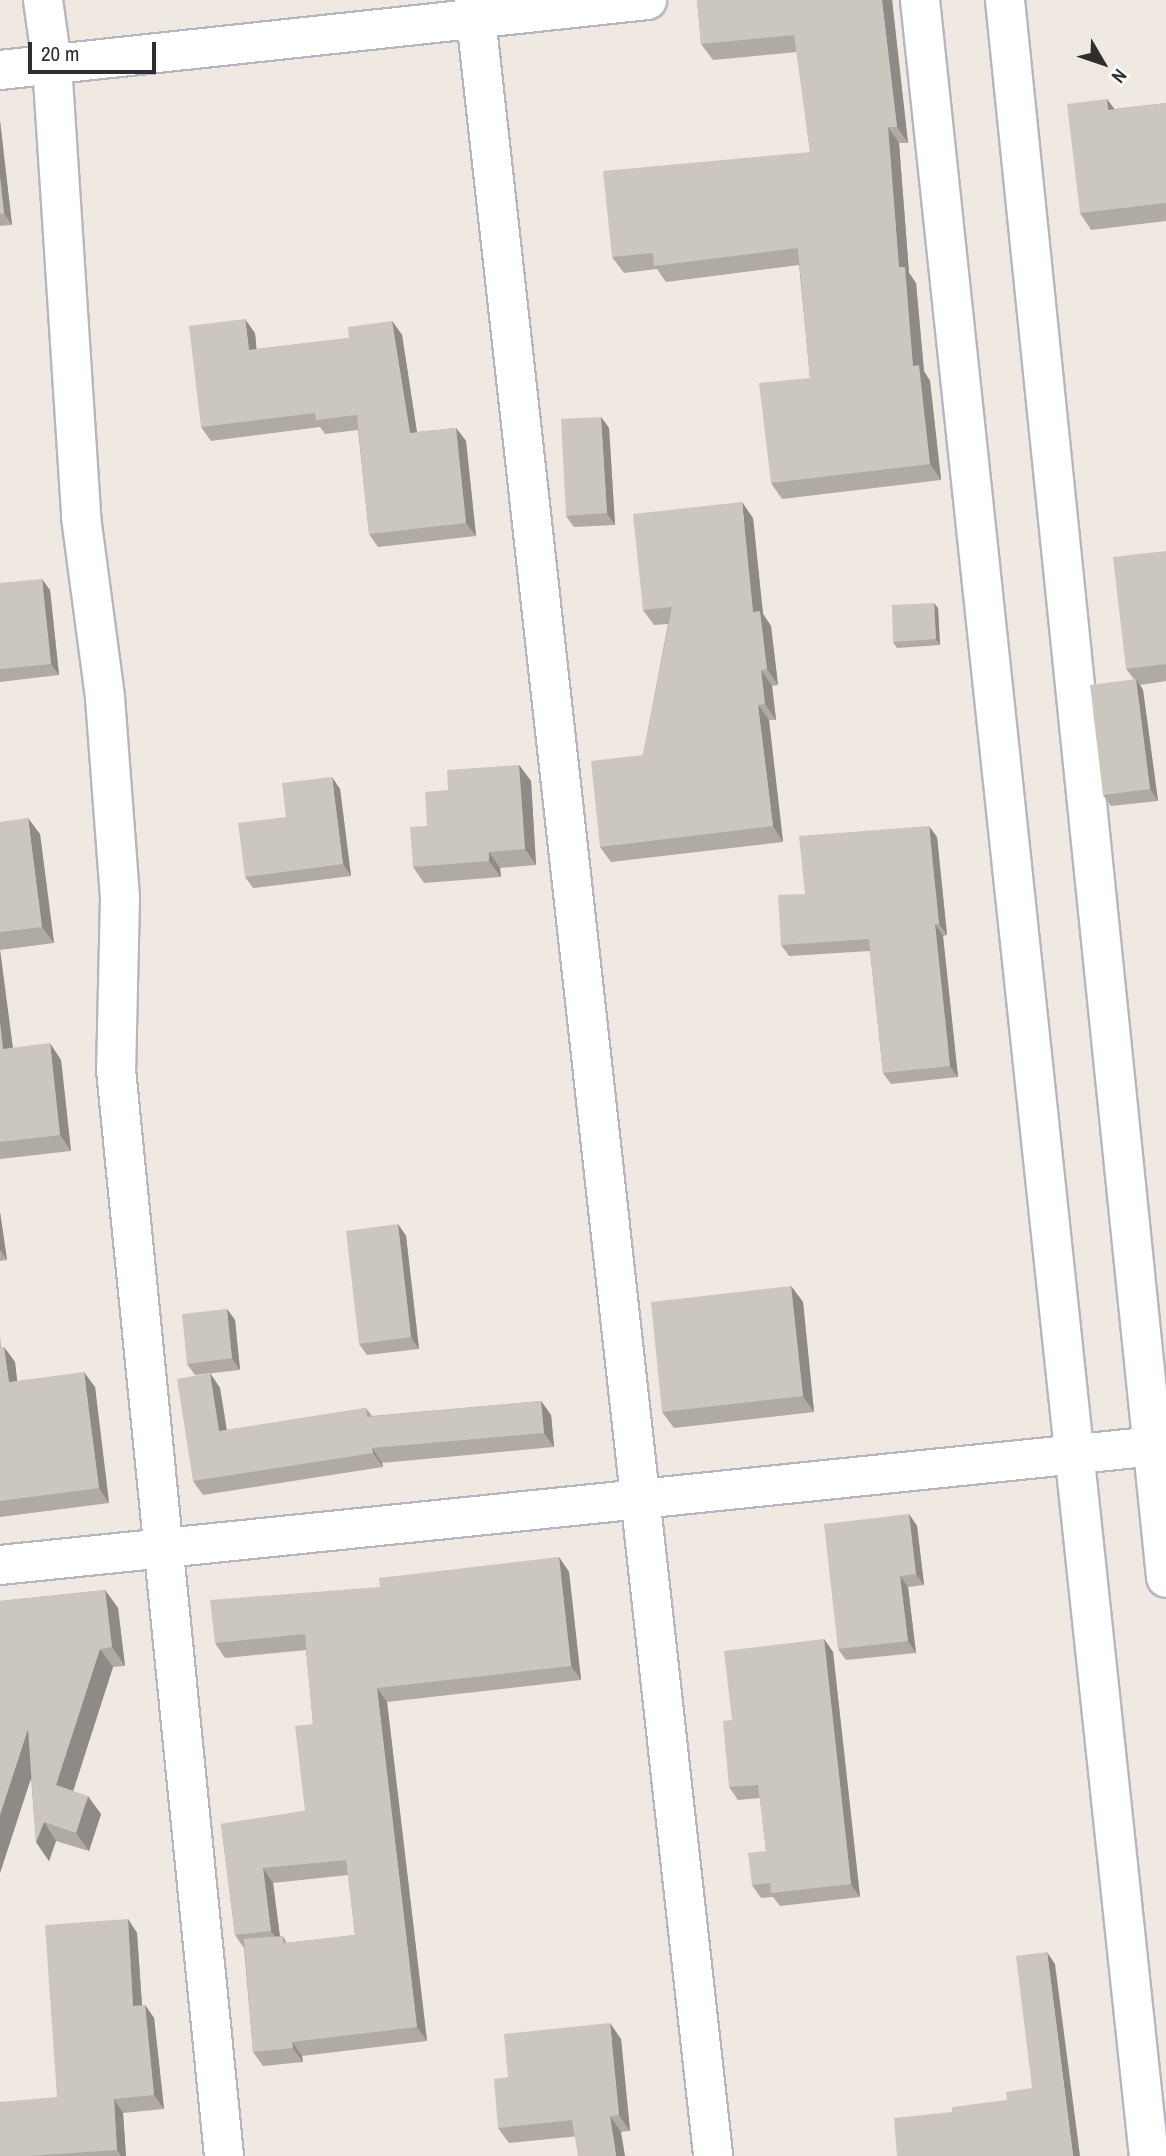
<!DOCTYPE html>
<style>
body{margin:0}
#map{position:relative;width:1166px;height:2156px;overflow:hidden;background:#efe9e1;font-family:"Archivo Narrow",sans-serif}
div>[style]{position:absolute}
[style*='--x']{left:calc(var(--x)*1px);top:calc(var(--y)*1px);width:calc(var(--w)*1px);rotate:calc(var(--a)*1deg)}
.roads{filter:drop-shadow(2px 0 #b4b7c1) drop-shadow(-2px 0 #b4b7c1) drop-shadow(0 2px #b4b7c1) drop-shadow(0 -2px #b4b7c1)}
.minor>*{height:38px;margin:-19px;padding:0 19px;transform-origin:19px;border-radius:19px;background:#fff}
.wall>*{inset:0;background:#afaba4}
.shaded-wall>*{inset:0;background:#8e8b86}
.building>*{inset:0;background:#cbc7bf}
span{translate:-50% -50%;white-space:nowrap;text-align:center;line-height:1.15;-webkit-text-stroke:6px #fff;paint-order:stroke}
.north{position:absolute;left:1068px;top:28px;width:70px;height:70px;-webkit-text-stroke:5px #fff;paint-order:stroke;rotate:129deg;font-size:19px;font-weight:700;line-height:28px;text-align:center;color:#2e2e2e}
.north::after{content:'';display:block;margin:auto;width:24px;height:32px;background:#2e2e2e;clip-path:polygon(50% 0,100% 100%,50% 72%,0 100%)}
.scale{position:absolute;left:28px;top:42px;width:128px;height:32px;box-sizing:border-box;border:4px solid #2e2e2e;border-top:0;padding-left:9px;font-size:21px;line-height:24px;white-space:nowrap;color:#2e2e2e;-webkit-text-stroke:5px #fff;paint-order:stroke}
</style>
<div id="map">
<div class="roads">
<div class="minor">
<div style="--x:43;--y:0;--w:65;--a:82"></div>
<div style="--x:52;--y:64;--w:454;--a:86.3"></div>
<div style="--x:81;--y:517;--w:183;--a:82.4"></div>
<div style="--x:105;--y:698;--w:201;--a:85.7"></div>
<div style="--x:120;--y:898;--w:172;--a:91.3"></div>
<div style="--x:116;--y:1070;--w:1091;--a:84.32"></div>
<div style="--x:474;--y:0;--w:2169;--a:83.67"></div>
<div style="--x:920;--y:0;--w:2168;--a:83.94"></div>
<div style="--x:1005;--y:0;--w:1586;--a:84.17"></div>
<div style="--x:0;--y:70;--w:651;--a:-6.17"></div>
<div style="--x:0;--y:1565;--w:1172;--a:-5.88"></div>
</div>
</div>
<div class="wall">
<div style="clip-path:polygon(697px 0,892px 0,908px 143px,899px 143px,909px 273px,916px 283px,924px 371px,930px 381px,941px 480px,782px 499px,771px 483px,810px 378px,799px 265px,666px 282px,657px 269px,624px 273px,612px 257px,810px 152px,797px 52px,713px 60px,701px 44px)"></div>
<div style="clip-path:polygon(1107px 99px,1114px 109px,1166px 103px,1166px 221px,1091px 230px,1080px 213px)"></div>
<div style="clip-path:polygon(0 121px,12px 225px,0 226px)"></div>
<div style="clip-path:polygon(392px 321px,402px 335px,417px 432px,456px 428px,466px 441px,476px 536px,378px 547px,369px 534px,358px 430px,325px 434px,320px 427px,211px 441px,201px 427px,255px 333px,256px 349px,349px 338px)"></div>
<div style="clip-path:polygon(601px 417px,609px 428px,615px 525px,574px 527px,566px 516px)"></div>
<div style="clip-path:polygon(753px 518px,763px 614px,771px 626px,778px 685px,772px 686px,776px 720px,769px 720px,783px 842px,611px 862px,600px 847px,643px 755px,668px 624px,654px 625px,643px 610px)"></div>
<div style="clip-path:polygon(1166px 551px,1166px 681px,1140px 685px,1143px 690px,1158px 801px,1111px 806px,1103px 795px,1134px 679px,1126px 669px)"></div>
<div style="clip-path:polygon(0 583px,50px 590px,59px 675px,0 682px)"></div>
<div style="clip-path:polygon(938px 608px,940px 645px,897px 648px,893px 642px)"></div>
<div style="clip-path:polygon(519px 765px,531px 781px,536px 865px,500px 868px,501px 877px,424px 883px,413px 867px,448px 790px)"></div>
<div style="clip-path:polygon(340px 789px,351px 876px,253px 888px,245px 877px)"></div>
<div style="clip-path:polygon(0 822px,40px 834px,54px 943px,0 950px,13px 1048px,61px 1060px,71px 1151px,0 1159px)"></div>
<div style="clip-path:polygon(937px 837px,947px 935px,943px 936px,958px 1077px,891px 1084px,883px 1073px,870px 951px,789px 956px,781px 945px,805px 894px)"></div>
<div style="clip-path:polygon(0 1212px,7px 1260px,0 1261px)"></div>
<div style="clip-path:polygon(398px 1224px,406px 1236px,419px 1349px,367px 1355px,359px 1344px)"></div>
<div style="clip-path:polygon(791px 1286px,803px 1302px,814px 1412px,674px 1428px,662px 1412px)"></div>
<div style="clip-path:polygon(227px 1309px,235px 1320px,240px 1370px,195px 1375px,187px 1364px)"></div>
<div style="clip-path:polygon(0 1336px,1px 1348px,4px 1347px,15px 1362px,17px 1381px,95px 1387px,109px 1503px,0 1517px)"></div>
<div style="clip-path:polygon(210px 1373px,220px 1388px,227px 1430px,366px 1408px,372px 1416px,541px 1401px,551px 1415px,554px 1447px,382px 1463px,383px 1467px,203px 1495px,193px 1481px)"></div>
<div style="clip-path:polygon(909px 1514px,917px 1526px,924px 1585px,908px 1587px,916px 1653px,846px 1660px,838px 1649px)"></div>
<div style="clip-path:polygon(evenodd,559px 1557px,569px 1572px,581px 1680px,387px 1702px,427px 2041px,302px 2056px,303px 2062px,263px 2066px,253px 2052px,244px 1948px,235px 1935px,221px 1824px,305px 1811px,313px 1724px,306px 1650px,225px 1658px,215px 1643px,380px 1587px,559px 1557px,348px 1875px,355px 1935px,287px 1943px,283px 1936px,280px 1936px,273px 1883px,348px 1875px)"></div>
<div style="clip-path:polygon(105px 1590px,118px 1608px,125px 1666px,113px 1667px,73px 1791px,101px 1814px,89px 1851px,56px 1841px,49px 1861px,36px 1842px,31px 1777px,0 1873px,0 1601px)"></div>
<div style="clip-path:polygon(824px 1639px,833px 1652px,860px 1897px,780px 1906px,773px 1897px,761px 1898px,752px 1885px,766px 1851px,760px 1798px,738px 1800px,729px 1787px,732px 1720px)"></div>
<div style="clip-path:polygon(128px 1919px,137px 1933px,142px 2005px,145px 2005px,154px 2018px,164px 2109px,123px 2113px,126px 2156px,0 2156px,57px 2097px)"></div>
<div style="clip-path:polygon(621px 2039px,630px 2131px,509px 2143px,498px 2128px,508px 2077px)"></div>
</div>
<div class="shaded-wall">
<div style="clip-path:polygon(882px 0,892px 0,908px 143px,897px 127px)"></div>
<div style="clip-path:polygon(1107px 99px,1119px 115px,1108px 110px)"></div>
<div style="clip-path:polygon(0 121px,12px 225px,4px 213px,0 177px)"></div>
<div style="clip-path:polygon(888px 127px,899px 143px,909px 273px,916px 283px,924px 371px,930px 381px,941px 480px,930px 464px,913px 366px,899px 267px)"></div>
<div style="clip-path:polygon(245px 319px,255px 333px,258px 363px,249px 350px)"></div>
<div style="clip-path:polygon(392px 321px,402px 335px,419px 446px,410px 433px)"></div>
<div style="clip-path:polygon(601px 417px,609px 428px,615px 525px,607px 513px)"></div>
<div style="clip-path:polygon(456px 428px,466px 441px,476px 536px,466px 523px)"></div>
<div style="clip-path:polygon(742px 502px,753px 518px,763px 614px,771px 626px,778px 685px,767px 669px,753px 612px)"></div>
<div style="clip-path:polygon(42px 579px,50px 590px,59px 675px,51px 664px)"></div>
<div style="clip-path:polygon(934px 603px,938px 608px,940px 645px,936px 639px)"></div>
<div style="clip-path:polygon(761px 670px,772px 686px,776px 720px,765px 704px)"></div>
<div style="clip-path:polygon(1136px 679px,1143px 690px,1158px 801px,1150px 789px)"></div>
<div style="clip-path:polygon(758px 705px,769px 720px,783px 842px,773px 826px)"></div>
<div style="clip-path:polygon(519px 765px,531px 781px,536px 865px,525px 849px)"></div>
<div style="clip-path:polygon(332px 777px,340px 789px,351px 876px,343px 864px)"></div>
<div style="clip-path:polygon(28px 818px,40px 834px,54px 943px,42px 927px)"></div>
<div style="clip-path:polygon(929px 826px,937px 837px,947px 935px,939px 924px)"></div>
<div style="clip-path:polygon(489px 852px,500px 868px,501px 877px,489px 861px)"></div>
<div style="clip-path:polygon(935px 924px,943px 936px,958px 1077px,950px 1066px)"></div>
<div style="clip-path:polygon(0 950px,15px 1065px,3px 1049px,0 1022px)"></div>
<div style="clip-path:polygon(50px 1043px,61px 1060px,71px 1151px,60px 1135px)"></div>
<div style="clip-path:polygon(0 1212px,7px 1260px,0 1250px)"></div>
<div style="clip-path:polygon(398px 1224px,406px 1236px,419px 1349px,411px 1337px)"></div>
<div style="clip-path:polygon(791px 1286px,803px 1302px,814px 1412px,803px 1396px)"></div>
<div style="clip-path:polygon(227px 1309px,235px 1320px,240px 1370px,232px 1358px)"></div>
<div style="clip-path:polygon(4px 1347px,15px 1362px,19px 1397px,9px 1382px)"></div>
<div style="clip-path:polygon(84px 1372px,95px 1387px,109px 1503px,99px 1488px)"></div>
<div style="clip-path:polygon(210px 1373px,220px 1388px,229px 1445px,219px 1431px)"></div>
<div style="clip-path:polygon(541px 1401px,551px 1415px,554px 1447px,544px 1433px)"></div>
<div style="clip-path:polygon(372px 1448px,382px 1463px,383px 1467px,373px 1453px)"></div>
<div style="clip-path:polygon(909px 1514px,917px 1526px,924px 1585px,916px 1574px)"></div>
<div style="clip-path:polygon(559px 1557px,569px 1572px,581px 1680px,571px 1666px)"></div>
<div style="clip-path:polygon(900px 1576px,908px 1587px,916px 1653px,908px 1641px)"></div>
<div style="clip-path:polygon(105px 1590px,118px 1608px,125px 1666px,112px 1647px)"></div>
<div style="clip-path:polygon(824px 1639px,833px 1652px,860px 1897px,851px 1884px)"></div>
<div style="clip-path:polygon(100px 1649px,113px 1667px,69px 1804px,56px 1785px)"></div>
<div style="clip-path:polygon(377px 1688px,387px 1702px,427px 2041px,417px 2027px)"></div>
<div style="clip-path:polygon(28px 1729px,41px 1748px,0 1873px,0 1815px)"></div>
<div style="clip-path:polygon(88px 1796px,101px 1814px,89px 1851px,76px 1833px)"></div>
<div style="clip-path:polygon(44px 1822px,56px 1841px,49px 1861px,36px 1842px)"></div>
<div style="clip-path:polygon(263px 1868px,273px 1883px,281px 1945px,271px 1931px)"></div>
<div style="clip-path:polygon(128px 1919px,137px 1933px,143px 2020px,133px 2006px)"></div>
<div style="clip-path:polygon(1047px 1952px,1055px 1964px,1080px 2156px,1073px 2156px)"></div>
<div style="clip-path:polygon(145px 2005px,154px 2018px,164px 2109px,154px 2095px)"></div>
<div style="clip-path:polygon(610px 2023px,621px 2039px,630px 2131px,619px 2115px)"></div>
<div style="clip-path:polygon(292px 2042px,302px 2056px,303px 2062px,293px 2048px)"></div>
<div style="clip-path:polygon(114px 2099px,123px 2113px,126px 2156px,121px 2156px,117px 2150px)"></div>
<div style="clip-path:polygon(610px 2116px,621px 2132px,625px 2156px,616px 2156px)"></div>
</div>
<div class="building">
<div style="clip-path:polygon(697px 0,882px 0,897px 127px,888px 127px,899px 267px,905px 267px,913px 366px,919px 365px,930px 464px,771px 483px,759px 383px,810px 378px,798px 248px,654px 266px,653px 253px,612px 257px,603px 171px,810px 152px,794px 35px,701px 44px)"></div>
<div style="clip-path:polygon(1107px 99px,1108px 110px,1166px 103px,1166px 203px,1080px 213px,1067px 104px)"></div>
<div style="clip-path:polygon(0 177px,4px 213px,0 214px)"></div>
<div style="clip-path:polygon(245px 319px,249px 350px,349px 338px,348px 327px,392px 321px,410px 433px,456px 428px,466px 523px,369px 534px,357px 415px,316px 420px,315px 413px,201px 427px,189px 326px)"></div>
<div style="clip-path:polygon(601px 417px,607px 513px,566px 516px,561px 419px)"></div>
<div style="clip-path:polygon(742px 502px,753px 612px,760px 611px,767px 669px,761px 670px,765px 704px,758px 705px,773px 826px,600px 847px,591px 761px,643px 755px,672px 607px,643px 610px,633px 514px)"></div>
<div style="clip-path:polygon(1166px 551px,1166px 664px,1126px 669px,1113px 557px)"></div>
<div style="clip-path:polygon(42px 579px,51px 664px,0 669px,0 583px)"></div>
<div style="clip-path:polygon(934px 603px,936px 639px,893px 642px,892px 605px)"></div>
<div style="clip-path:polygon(1136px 679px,1150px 789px,1103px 795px,1090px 685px)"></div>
<div style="clip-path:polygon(519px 765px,525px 849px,489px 852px,489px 861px,413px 867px,410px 827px,427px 826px,425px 792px,448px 790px,447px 770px)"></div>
<div style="clip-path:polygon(332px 777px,343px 864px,245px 877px,238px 823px,286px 817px,282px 783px)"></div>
<div style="clip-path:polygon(28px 818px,42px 927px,0 932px,0 822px)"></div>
<div style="clip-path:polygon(929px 826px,939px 924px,935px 924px,950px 1066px,883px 1073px,869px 939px,781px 945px,778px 895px,805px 894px,799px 836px)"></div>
<div style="clip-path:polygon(0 1022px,3px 1049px,50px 1043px,60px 1135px,0 1142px)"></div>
<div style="clip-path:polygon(398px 1224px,411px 1337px,359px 1344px,346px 1231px)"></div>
<div style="clip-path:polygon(791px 1286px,803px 1396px,662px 1412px,651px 1302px)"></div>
<div style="clip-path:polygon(227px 1309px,232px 1358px,187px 1364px,182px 1314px)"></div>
<div style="clip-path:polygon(4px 1347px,9px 1382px,84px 1372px,99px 1488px,0 1501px,0 1348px)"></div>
<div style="clip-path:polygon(210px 1373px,219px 1431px,366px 1408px,367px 1417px,541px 1401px,544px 1433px,372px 1448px,373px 1453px,193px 1481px,177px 1379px)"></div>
<div style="clip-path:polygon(909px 1514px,916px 1574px,900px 1576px,908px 1641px,838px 1649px,824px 1524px)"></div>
<div style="clip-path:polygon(559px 1557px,571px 1666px,377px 1688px,417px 2027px,292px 2042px,293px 2048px,253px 2052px,244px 1939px,283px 1936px,283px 1943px,355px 1935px,346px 1860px,263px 1868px,271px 1931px,235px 1935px,221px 1824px,305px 1811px,295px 1726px,313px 1724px,305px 1634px,215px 1643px,210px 1600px,380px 1587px,379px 1578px)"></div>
<div style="clip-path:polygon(105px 1590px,112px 1647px,100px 1649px,56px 1785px,88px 1796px,76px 1833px,44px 1822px,36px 1842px,28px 1729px,0 1815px,0 1601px)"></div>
<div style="clip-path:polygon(824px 1639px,851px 1884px,771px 1893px,770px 1883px,752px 1885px,748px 1853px,766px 1851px,758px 1785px,729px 1787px,723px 1721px,732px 1720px,724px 1651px)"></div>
<div style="clip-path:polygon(128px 1919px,133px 2006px,145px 2005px,154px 2095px,114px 2099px,117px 2150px,28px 2156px,0 2156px,0 2102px,57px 2097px,45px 1925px)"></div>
<div style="clip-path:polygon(1047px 1952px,1073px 2156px,897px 2156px,894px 2118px,952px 2112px,952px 2107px,1007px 2100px,1006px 2092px,1032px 2088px,1016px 1956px)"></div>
<div style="clip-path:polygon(610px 2023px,619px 2115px,610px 2116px,616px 2156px,578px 2156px,572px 2120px,498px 2128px,494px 2079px,508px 2077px,504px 2034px)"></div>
</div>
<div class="north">N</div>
<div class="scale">20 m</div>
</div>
